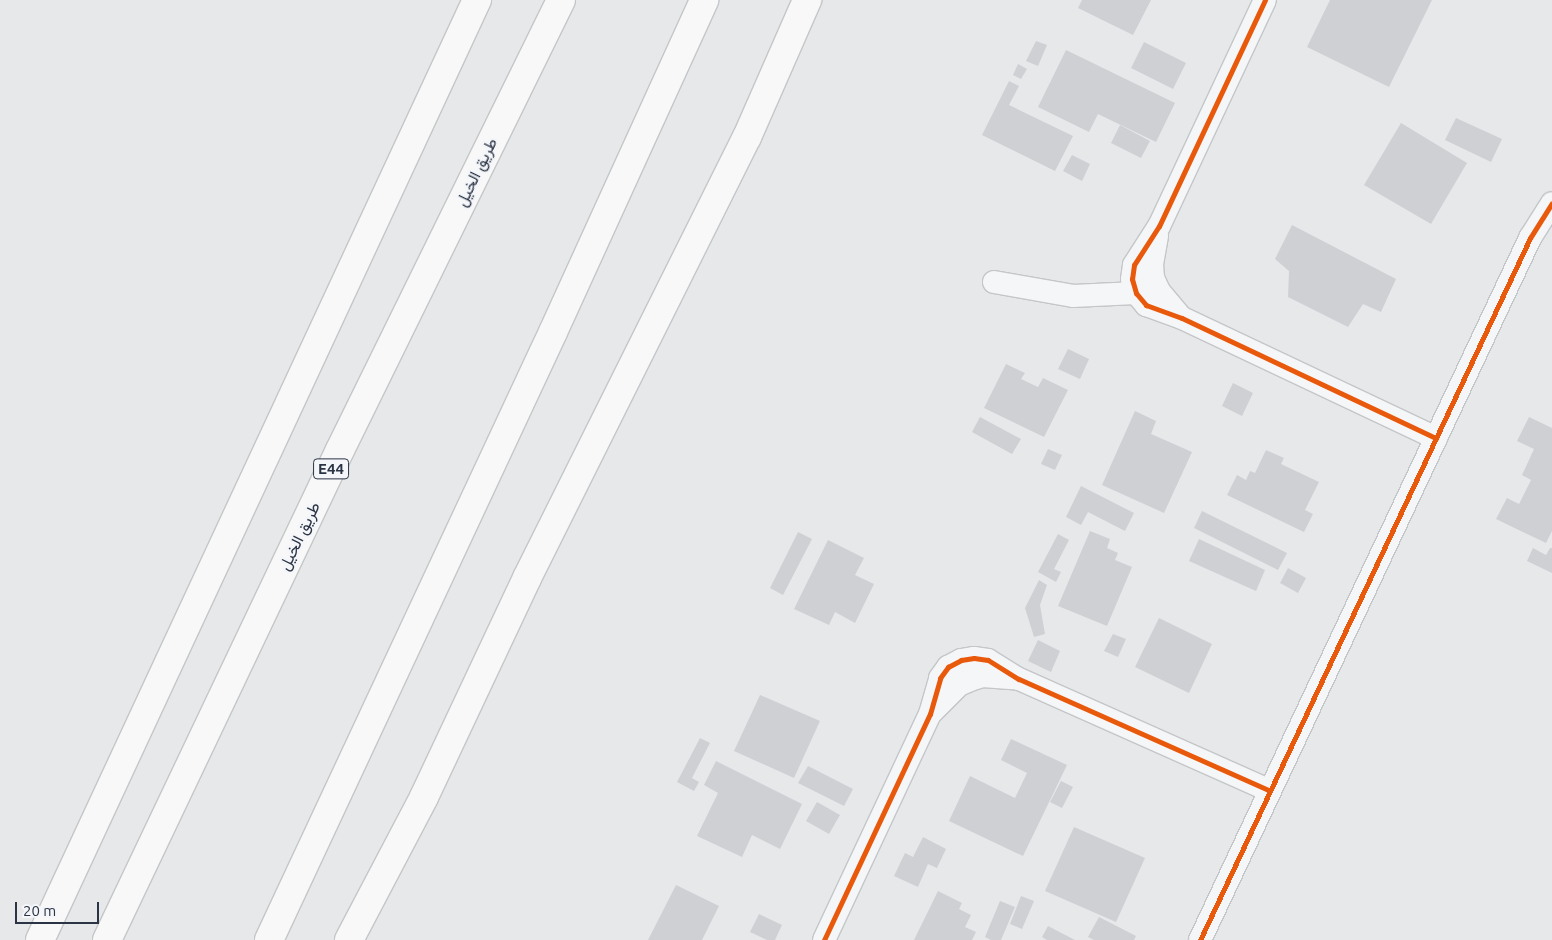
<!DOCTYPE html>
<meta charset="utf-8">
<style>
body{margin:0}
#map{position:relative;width:1552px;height:940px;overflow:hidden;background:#e6e8ea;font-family:Ubuntu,Vazirmatn,sans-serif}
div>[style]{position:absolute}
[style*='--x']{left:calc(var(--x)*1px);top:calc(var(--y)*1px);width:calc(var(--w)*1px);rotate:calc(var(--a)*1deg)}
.building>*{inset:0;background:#ced0d3}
.roads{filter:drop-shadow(1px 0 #c4c6c8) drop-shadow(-1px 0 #c4c6c8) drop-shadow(0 1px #c4c6c8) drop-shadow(0 -1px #c4c6c8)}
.street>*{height:22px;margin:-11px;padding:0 11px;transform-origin:11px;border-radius:11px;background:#f5f6f7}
.highway>*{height:28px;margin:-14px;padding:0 14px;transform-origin:14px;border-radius:14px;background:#f8f8f8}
.cycleway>*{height:5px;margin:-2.5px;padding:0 2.5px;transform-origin:2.5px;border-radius:2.5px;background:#e8590c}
span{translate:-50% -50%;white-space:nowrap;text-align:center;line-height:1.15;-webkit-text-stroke:5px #f4f6f9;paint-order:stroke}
.shield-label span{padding:1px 4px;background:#f4f6f9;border:1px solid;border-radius:4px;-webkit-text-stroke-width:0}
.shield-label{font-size:15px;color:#2b3445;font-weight:700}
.street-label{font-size:16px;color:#2b3445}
.scale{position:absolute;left:15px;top:902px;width:84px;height:22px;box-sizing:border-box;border:2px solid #2b3445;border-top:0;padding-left:6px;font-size:15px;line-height:18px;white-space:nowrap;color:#2b3445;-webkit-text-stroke:4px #f4f6f9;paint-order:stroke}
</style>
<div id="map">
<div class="building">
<div style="clip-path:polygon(1082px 0,1151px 0,1133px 35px,1078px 8px)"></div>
<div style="clip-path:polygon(1330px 0,1432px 0,1389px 87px,1307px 47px)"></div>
<div style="clip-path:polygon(1036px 41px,1047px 45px,1038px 66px,1026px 61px)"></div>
<div style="clip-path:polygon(1144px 42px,1186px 63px,1173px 89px,1131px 68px)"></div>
<div style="clip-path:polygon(1066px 50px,1175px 103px,1156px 142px,1098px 114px,1089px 132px,1038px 107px)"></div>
<div style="clip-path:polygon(1018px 64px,1027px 69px,1021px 79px,1013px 75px)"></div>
<div style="clip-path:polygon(1009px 81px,1019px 86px,1009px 105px,1073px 136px,1055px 171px,982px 135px)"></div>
<div style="clip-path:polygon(1456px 118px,1502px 139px,1491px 162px,1445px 140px)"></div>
<div style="clip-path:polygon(1401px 123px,1467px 163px,1431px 224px,1364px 185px)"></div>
<div style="clip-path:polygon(1120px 125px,1150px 141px,1141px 158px,1111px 143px)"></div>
<div style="clip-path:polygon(1072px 155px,1090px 164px,1082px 181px,1063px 171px)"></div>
<div style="clip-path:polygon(1292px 225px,1396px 279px,1381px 312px,1363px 304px,1348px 327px,1288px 297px,1289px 271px,1275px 259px)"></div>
<div style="clip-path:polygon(1068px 349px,1089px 359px,1080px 379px,1058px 369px)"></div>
<div style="clip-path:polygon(1006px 364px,1025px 373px,1021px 379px,1038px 387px,1043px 378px,1068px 390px,1044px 437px,984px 408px)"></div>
<div style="clip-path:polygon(1233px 383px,1253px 393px,1242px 416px,1222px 406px)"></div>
<div style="clip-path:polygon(1135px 411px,1156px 421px,1151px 434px,1192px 452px,1164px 513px,1102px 485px)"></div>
<div style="clip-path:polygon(980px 417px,1021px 439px,1012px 454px,972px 432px)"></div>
<div style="clip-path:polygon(1529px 417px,1552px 428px,1552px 531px,1546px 543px,1496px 519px,1507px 498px,1519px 504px,1531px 480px,1522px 475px,1534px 449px,1517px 441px)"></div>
<div style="clip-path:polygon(1048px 449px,1062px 455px,1055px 470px,1041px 464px)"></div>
<div style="clip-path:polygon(1266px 450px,1284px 458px,1281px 464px,1319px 482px,1305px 510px,1313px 514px,1304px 532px,1227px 495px,1237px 475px,1246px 480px,1250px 471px,1255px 473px)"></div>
<div style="clip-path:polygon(1081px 486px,1134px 513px,1125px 531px,1088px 512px,1081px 525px,1066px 517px)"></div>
<div style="clip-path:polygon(1202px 511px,1287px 553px,1278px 570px,1194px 528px)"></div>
<div style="clip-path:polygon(1090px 531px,1110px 539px,1107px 548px,1118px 553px,1115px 560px,1132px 567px,1107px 626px,1058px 606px)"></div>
<div style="clip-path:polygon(798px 532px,812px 539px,783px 595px,770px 588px)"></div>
<div style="clip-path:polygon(1058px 534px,1069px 540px,1054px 569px,1061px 572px,1056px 582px,1038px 572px)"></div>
<div style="clip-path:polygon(1199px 539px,1265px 570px,1256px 591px,1189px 561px)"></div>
<div style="clip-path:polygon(828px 540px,864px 558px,855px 575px,874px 584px,855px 623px,835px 612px,829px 625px,794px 609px)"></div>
<div style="clip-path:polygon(1533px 548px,1546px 555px,1550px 548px,1552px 548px,1552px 573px,1527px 561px)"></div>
<div style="clip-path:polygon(1288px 568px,1306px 578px,1298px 593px,1280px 583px)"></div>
<div style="clip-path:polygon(1039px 580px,1047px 585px,1040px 605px,1045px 634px,1034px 637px,1025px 608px)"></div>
<div style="clip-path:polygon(1159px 618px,1212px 644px,1189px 693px,1135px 667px)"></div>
<div style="clip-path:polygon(1113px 634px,1126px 639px,1118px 657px,1104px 651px)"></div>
<div style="clip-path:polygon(1038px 640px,1060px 651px,1051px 672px,1028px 661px)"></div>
<div style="clip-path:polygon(760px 695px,820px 721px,794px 778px,734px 751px)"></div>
<div style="clip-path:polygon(700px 738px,710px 743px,692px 778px,699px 782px,694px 791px,677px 782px)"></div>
<div style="clip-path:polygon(1011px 739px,1067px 765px,1023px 856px,949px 821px,970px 776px,1015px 798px,1027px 773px,1001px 760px)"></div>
<div style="clip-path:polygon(716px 761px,802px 804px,780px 849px,752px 835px,742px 857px,697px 836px,718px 793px,704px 785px)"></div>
<div style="clip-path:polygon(808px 766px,853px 789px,844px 806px,798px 783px)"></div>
<div style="clip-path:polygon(1061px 781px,1073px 787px,1062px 808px,1050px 802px)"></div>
<div style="clip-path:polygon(817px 802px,840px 815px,829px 834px,806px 821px)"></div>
<div style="clip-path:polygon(1074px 827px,1145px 858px,1116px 922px,1045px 891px)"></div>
<div style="clip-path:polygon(923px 837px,946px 849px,937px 868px,928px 864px,918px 887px,894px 876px,905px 853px,913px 857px)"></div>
<div style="clip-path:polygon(676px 885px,719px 906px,702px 940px,648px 940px)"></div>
<div style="clip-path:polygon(938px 891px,962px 903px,959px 909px,971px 915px,965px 927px,976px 932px,972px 940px,914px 940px)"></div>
<div style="clip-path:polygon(1021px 896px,1034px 901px,1022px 929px,1010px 924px)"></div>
<div style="clip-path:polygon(1000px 901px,1015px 907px,1001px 940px,991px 940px,985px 937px)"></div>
<div style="clip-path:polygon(759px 914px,782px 925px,775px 940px,767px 940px,750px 932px)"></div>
<div style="clip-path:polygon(1099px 917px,1136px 936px,1134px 940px,1094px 940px,1088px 937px)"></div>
<div style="clip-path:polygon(1048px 926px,1075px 940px,1047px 940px,1042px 937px)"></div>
</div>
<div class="roads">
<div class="street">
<div style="--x:1265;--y:0;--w:250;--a:115.1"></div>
<div style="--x:1159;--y:226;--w:46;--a:122.7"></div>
<div style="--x:1134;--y:265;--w:14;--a:98"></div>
<div style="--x:1132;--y:279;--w:15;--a:74"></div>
<div style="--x:1136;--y:293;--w:16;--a:50"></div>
<div style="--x:1146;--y:305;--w:38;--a:20"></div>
<div style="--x:1182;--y:318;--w:281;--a:25.3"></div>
<div style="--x:1157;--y:236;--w:28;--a:100"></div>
<div style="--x:1152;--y:264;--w:14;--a:86"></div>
<div style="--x:1153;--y:278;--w:14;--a:65"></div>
<div style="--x:1159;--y:291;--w:34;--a:50"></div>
<div style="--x:994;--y:282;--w:80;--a:10"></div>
<div style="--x:1073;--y:296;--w:63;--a:-2.7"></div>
<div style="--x:931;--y:713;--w:40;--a:-45"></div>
<div style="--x:959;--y:685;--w:12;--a:-24"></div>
<div style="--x:970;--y:680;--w:13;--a:-18"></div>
<div style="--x:982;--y:676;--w:31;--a:4"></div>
<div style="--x:824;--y:940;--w:250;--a:-64.9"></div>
<div style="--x:930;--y:714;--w:37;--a:-74"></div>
<div style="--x:940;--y:678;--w:14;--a:-54"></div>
<div style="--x:948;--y:667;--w:15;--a:-28"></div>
<div style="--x:961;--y:660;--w:13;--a:-9"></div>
<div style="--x:974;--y:658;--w:14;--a:8"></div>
<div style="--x:988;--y:660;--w:36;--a:32"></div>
<div style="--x:1019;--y:679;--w:273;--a:24"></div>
<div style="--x:1200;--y:940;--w:776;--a:-64.82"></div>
<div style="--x:1530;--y:238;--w:41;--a:-57.8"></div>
</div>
<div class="highway">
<div style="--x:40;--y:940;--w:1037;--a:-65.07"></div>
<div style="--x:107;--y:940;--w:543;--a:-64.57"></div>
<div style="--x:340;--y:450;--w:501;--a:-63.84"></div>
<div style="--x:269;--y:940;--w:671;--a:-64.96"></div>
<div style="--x:553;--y:332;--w:365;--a:-65.5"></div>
<div style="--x:349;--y:940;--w:161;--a:-62.3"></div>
<div style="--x:424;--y:797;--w:242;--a:-64.8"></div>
<div style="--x:527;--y:578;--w:493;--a:-63.5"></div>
<div style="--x:747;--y:137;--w:150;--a:-66.3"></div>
</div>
</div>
<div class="cycleway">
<div style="--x:1265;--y:0;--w:250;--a:115.1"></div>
<div style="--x:1159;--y:226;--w:46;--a:122.7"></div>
<div style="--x:1134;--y:265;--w:14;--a:98"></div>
<div style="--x:1132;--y:279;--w:15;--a:74"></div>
<div style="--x:1136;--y:293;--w:16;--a:50"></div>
<div style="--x:1146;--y:305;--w:38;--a:20"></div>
<div style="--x:1182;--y:318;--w:281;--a:25.3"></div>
<div style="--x:824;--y:940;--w:250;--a:-64.9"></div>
<div style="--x:930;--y:714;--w:37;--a:-74"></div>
<div style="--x:940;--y:678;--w:14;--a:-54"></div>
<div style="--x:948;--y:667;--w:15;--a:-28"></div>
<div style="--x:961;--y:660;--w:13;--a:-9"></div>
<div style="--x:974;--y:658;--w:14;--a:8"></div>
<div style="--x:988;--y:660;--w:36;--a:32"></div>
<div style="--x:1019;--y:679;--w:273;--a:24"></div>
<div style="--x:1200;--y:940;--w:776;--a:-64.82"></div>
<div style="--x:1530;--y:238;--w:41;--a:-57.8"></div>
</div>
<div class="shield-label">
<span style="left:331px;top:469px">E44</span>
</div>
<div class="street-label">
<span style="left:476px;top:172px;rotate:-64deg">طريق الخيل</span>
<span style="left:299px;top:536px;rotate:-64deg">طريق الخيل</span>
</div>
<div class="scale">20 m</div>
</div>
